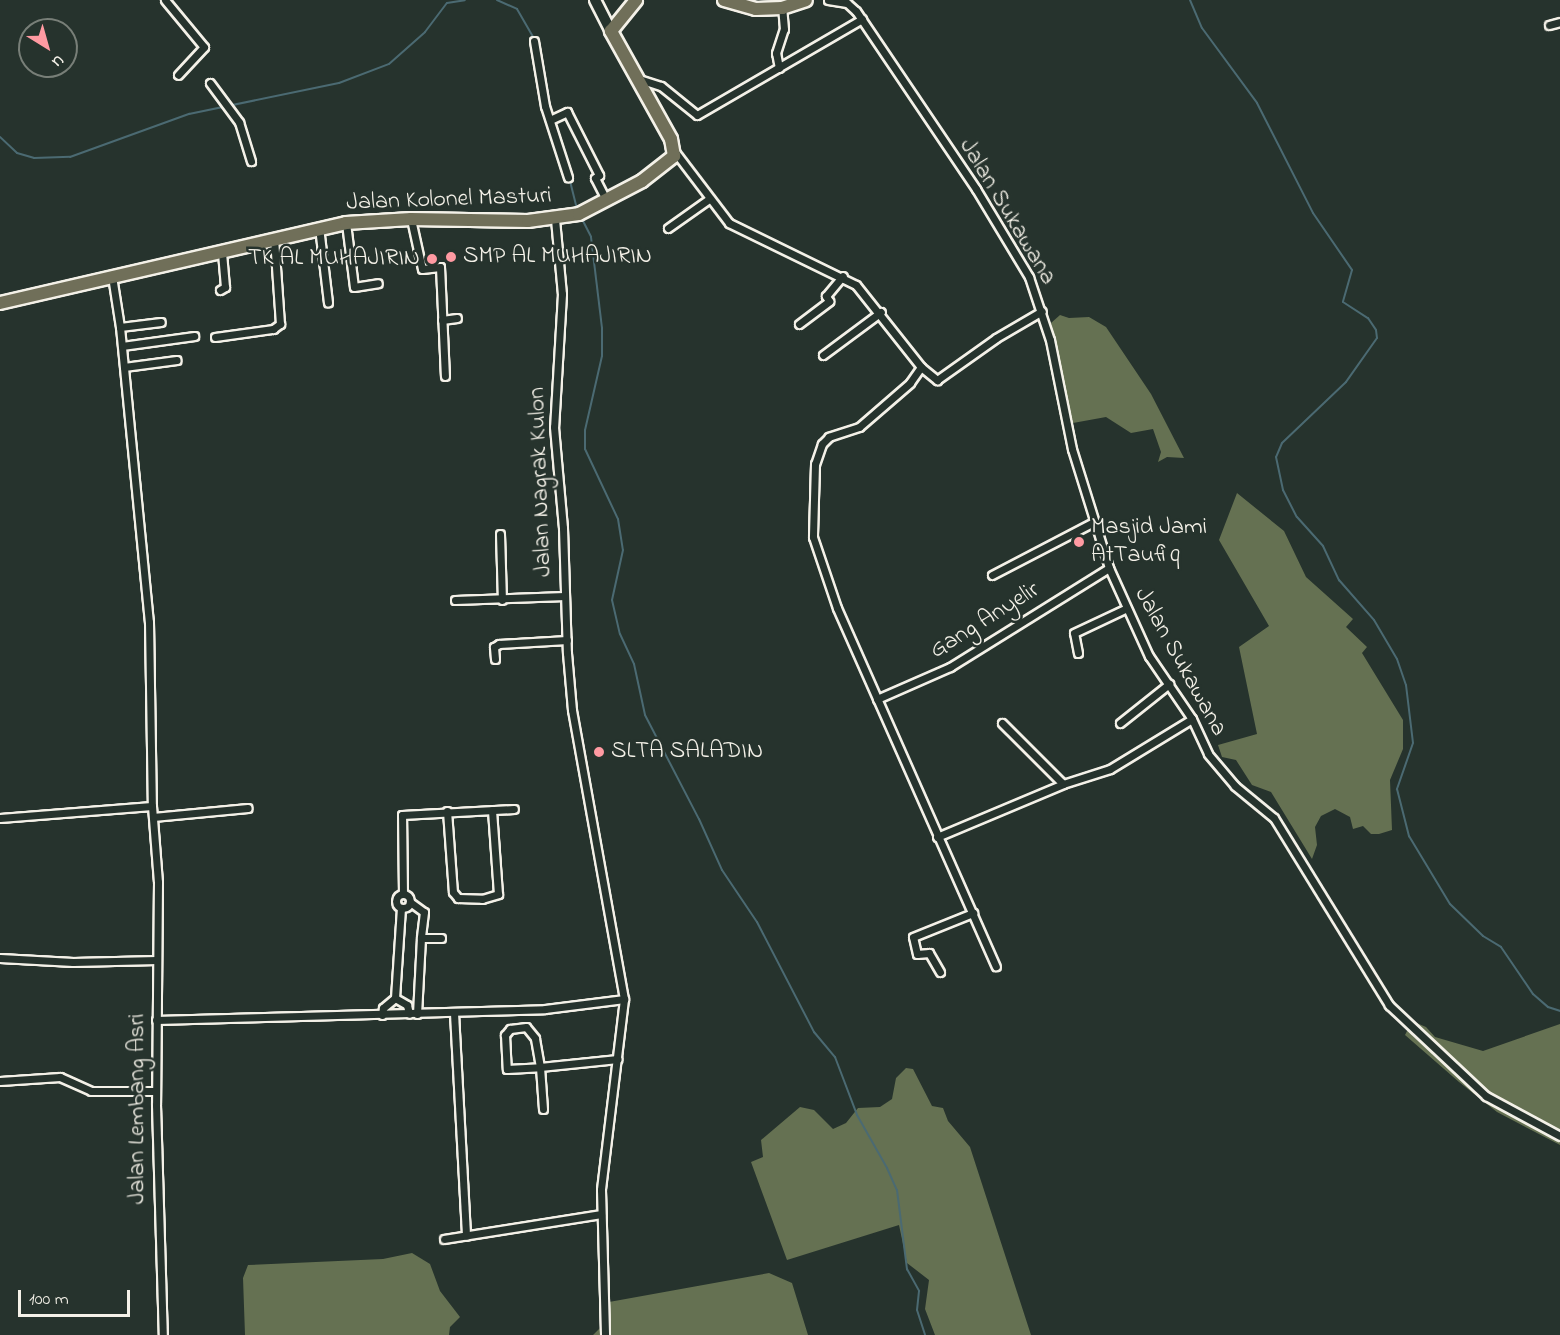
<!DOCTYPE html>
<style>
body{margin:0}
#map{position:relative;width:1560px;height:1335px;overflow:hidden;background:#26332d;font-family:"Indie Flower",sans-serif}
div>[style]{position:absolute}
[style*='--x']{left:calc(var(--x)*1px);top:calc(var(--y)*1px);width:calc(var(--w)*1px);rotate:calc(var(--a)*1deg)}
.green>*{inset:0;background:#657152}
.stream>*{height:2px;margin:-1px;padding:0 1px;transform-origin:1px;border-radius:1px;background:#4b6a72}
.roads{filter:drop-shadow(2px 0 #f4f1e8) drop-shadow(-2px 0 #f4f1e8) drop-shadow(0 2px #f4f1e8) drop-shadow(0 -2px #f4f1e8)}
.street>*{height:7px;margin:-3.5px;padding:0 3.5px;transform-origin:3.5px;border-radius:3.5px;background:#26332d}
.street>.ring{margin:-3.5px;padding:0;box-sizing:content-box;background:none;border:7px solid #26332d;border-radius:50%}
.secondary>*{height:10px;margin:-5px;padding:0 5px;transform-origin:5px;border-radius:5px;background:#26332d}
.primary>*{height:12px;margin:-6px;padding:0 6px;transform-origin:6px;border-radius:6px;background:#706f59}
.dots>*{width:16px;height:16px;translate:-50% -50%;box-sizing:border-box;border:3px solid #26332d;border-radius:50%}
span{translate:-50% -50%;white-space:nowrap;text-align:center;line-height:1.15;-webkit-text-stroke:5px #26332d;paint-order:stroke}
.street-label{font-size:24px;color:#f4f1e8}
.poi-label{font-size:24px;color:#f4f1e8}
.left{translate:0 -50%;text-align:left}
.right{translate:-100% -50%;text-align:right}
.north{position:absolute;left:18px;top:18px;width:60px;height:60px;box-sizing:border-box;background:#26332d;border:2px solid #787f78;border-radius:50%;rotate:143deg;font-size:16px;font-weight:700;line-height:24px;text-align:center;color:#f4f1e8}
.north::after{content:'';display:block;margin:auto;width:21px;height:27px;background:#ff9aa2;clip-path:polygon(50% 0,100% 100%,50% 72%,0 100%)}
.scale{position:absolute;left:18px;top:1290px;width:112px;height:27px;box-sizing:border-box;border:3px solid #f4f1e8;border-top:0;padding-left:8px;font-size:18px;line-height:21px;white-space:nowrap;color:#f4f1e8;-webkit-text-stroke:4px #26332d;paint-order:stroke}
</style>
<div id="map">
<div class="green">
<div style="clip-path:polygon(1060px 315px,1069px 318px,1089px 317px,1106px 327px,1151px 394px,1184px 458px,1167px 457px,1158px 462px,1161px 452px,1153px 429px,1131px 433px,1106px 417px,1073px 423px,1051px 323px)"></div>
<div style="clip-path:polygon(1237px 493px,1284px 531px,1306px 577px,1353px 619px,1346px 627px,1367px 647px,1362px 653px,1403px 720px,1403px 749px,1390px 780px,1392px 830px,1379px 834px,1371px 834px,1363px 826px,1353px 829px,1350px 817px,1335px 809px,1321px 816px,1315px 827px,1317px 845px,1312px 859px,1271px 792px,1252px 785px,1236px 760px,1222px 757px,1218px 745px,1257px 734px,1239px 647px,1269px 626px,1219px 540px)"></div>
<div style="clip-path:polygon(1412px 1021px,1426px 1027px,1435px 1037px,1483px 1051px,1560px 1024px,1560px 1145px,1497px 1112px,1459px 1082px,1405px 1035px)"></div>
<div style="clip-path:polygon(906px 1068px,913px 1069px,932px 1106px,943px 1108px,948px 1121px,970px 1147px,1031px 1335px,935px 1335px,925px 1309px,929px 1280px,907px 1263px,899px 1225px,787px 1260px,751px 1162px,763px 1157px,761px 1140px,800px 1107px,814px 1110px,833px 1129px,846px 1123px,858px 1108px,880px 1107px,892px 1099px,896px 1078px)"></div>
<div style="clip-path:polygon(412px 1253px,430px 1264px,440px 1291px,460px 1317px,450px 1327px,449px 1335px,245px 1335px,243px 1278px,248px 1265px,383px 1259px)"></div>
<div style="clip-path:polygon(769px 1273px,792px 1283px,808px 1335px,593px 1335px,607px 1321px,609px 1302px)"></div>
</div>
<div class="stream">
<div style="--x:497;--y:0;--w:22;--a:24"></div>
<div style="--x:517;--y:9;--w:34;--a:60"></div>
<div style="--x:1190;--y:0;--w:30;--a:67"></div>
<div style="--x:1202;--y:28;--w:93;--a:53.7"></div>
<div style="--x:1257;--y:103;--w:123;--a:63"></div>
<div style="--x:1313;--y:213;--w:69;--a:55.6"></div>
<div style="--x:1352;--y:270;--w:33;--a:106"></div>
<div style="--x:1343;--y:302;--w:30;--a:33"></div>
<div style="--x:1368;--y:318;--w:14;--a:56"></div>
<div style="--x:1376;--y:330;--w:8;--a:83"></div>
<div style="--x:1377;--y:338;--w:54;--a:125.2"></div>
<div style="--x:1346;--y:382;--w:88;--a:136.4"></div>
<div style="--x:1282;--y:443;--w:15;--a:113"></div>
<div style="--x:1276;--y:457;--w:34;--a:78"></div>
<div style="--x:1283;--y:490;--w:30;--a:63"></div>
<div style="--x:1297;--y:517;--w:39;--a:48"></div>
<div style="--x:1323;--y:546;--w:38;--a:65"></div>
<div style="--x:1339;--y:580;--w:53;--a:48.8"></div>
<div style="--x:1374;--y:620;--w:45;--a:59.5"></div>
<div style="--x:1397;--y:659;--w:28;--a:71"></div>
<div style="--x:1406;--y:685;--w:58;--a:83.1"></div>
<div style="--x:1413;--y:743;--w:49;--a:109.2"></div>
<div style="--x:1397;--y:789;--w:49;--a:75.7"></div>
<div style="--x:1409;--y:836;--w:79;--a:58.9"></div>
<div style="--x:1450;--y:904;--w:46;--a:44.1"></div>
<div style="--x:1483;--y:936;--w:21;--a:31"></div>
<div style="--x:1501;--y:947;--w:57;--a:55.8"></div>
<div style="--x:1533;--y:994;--w:20;--a:41"></div>
<div style="--x:1548;--y:1007;--w:13;--a:18"></div>
<div style="--x:0;--y:137;--w:23;--a:43"></div>
<div style="--x:17;--y:153;--w:18;--a:16"></div>
<div style="--x:34;--y:158;--w:36;--a:-2"></div>
<div style="--x:70;--y:157;--w:127;--a:-19.9"></div>
<div style="--x:189;--y:114;--w:153;--a:-11.7"></div>
<div style="--x:339;--y:83;--w:53;--a:-20.8"></div>
<div style="--x:389;--y:64;--w:48;--a:-41.6"></div>
<div style="--x:425;--y:32;--w:36;--a:-53"></div>
<div style="--x:447;--y:3;--w:18;--a:-9"></div>
<div style="--x:569;--y:177;--w:32;--a:76"></div>
<div style="--x:582;--y:219;--w:20;--a:63"></div>
<div style="--x:591;--y:237;--w:92;--a:83.1"></div>
<div style="--x:602;--y:328;--w:28;--a:90"></div>
<div style="--x:602;--y:356;--w:76;--a:102.9"></div>
<div style="--x:585;--y:430;--w:19;--a:90"></div>
<div style="--x:585;--y:449;--w:77;--a:64.8"></div>
<div style="--x:618;--y:519;--w:31;--a:81"></div>
<div style="--x:623;--y:550;--w:51;--a:102.4"></div>
<div style="--x:612;--y:600;--w:35;--a:77"></div>
<div style="--x:620;--y:634;--w:33;--a:65"></div>
<div style="--x:634;--y:664;--w:52;--a:77.8"></div>
<div style="--x:645;--y:715;--w:117;--a:62.6"></div>
<div style="--x:699;--y:819;--w:56;--a:65.7"></div>
<div style="--x:722;--y:870;--w:63;--a:56.1"></div>
<div style="--x:757;--y:922;--w:124;--a:62.6"></div>
<div style="--x:814;--y:1032;--w:33;--a:50"></div>
<div style="--x:835;--y:1057;--w:62;--a:69.2"></div>
<div style="--x:857;--y:1115;--w:61;--a:60.5"></div>
<div style="--x:887;--y:1168;--w:24;--a:66"></div>
<div style="--x:897;--y:1190;--w:80;--a:82.8"></div>
<div style="--x:907;--y:1269;--w:25;--a:61"></div>
<div style="--x:919;--y:1291;--w:19;--a:96"></div>
<div style="--x:917;--y:1310;--w:26;--a:72"></div>
</div>
<div class="roads">
<div class="street">
<div style="--x:165;--y:0;--w:61;--a:50.3"></div>
<div style="--x:204;--y:47;--w:38;--a:133"></div>
<div style="--x:828;--y:0;--w:19;--a:9"></div>
<div style="--x:847;--y:3;--w:12;--a:42"></div>
<div style="--x:856;--y:11;--w:215;--a:56"></div>
<div style="--x:976;--y:189;--w:103;--a:58.9"></div>
<div style="--x:1029;--y:277;--w:66;--a:71.6"></div>
<div style="--x:1050;--y:340;--w:111;--a:78.6"></div>
<div style="--x:1072;--y:449;--w:125;--a:72.7"></div>
<div style="--x:1109;--y:568;--w:97;--a:65.6"></div>
<div style="--x:1149;--y:656;--w:76;--a:55.7"></div>
<div style="--x:1192;--y:719;--w:38;--a:65"></div>
<div style="--x:1208;--y:754;--w:42;--a:49.8"></div>
<div style="--x:1235;--y:786;--w:50;--a:39.4"></div>
<div style="--x:1274;--y:818;--w:220;--a:58.4"></div>
<div style="--x:1389;--y:1005;--w:133;--a:43.2"></div>
<div style="--x:1486;--y:1096;--w:84;--a:28.4"></div>
<div style="--x:1549;--y:25;--w:11;--a:-15"></div>
<div style="--x:534;--y:41;--w:66;--a:80.4"></div>
<div style="--x:545;--y:106;--w:75;--a:72.1"></div>
<div style="--x:779;--y:68;--w:15;--a:-101"></div>
<div style="--x:776;--y:53;--w:25;--a:-72"></div>
<div style="--x:784;--y:29;--w:21;--a:-95"></div>
<div style="--x:639;--y:79;--w:23;--a:18"></div>
<div style="--x:661;--y:86;--w:46;--a:38.9"></div>
<div style="--x:697;--y:115;--w:191;--a:-30.2"></div>
<div style="--x:210;--y:83;--w:49;--a:53.4"></div>
<div style="--x:239;--y:122;--w:41;--a:72.9"></div>
<div style="--x:550;--y:120;--w:19;--a:-25"></div>
<div style="--x:567;--y:112;--w:71;--a:63.1"></div>
<div style="--x:599;--y:175;--w:5;--a:143"></div>
<div style="--x:595;--y:178;--w:25;--a:63"></div>
<div style="--x:675;--y:152;--w:89;--a:52.7"></div>
<div style="--x:729;--y:223;--w:141;--a:26"></div>
<div style="--x:856;--y:285;--w:105;--a:51.6"></div>
<div style="--x:921;--y:367;--w:21;--a:39"></div>
<div style="--x:937;--y:380;--w:72;--a:-35.4"></div>
<div style="--x:996;--y:338;--w:53;--a:-30.4"></div>
<div style="--x:411;--y:219;--w:51;--a:77.6"></div>
<div style="--x:422;--y:269;--w:18;--a:-6"></div>
<div style="--x:440;--y:267;--w:109;--a:87.4"></div>
<div style="--x:555;--y:219;--w:75;--a:84.7"></div>
<div style="--x:562;--y:294;--w:133;--a:93.4"></div>
<div style="--x:554;--y:427;--w:101;--a:84.9"></div>
<div style="--x:563;--y:528;--w:125;--a:88.2"></div>
<div style="--x:567;--y:653;--w:57;--a:85"></div>
<div style="--x:572;--y:710;--w:294;--a:79.8"></div>
<div style="--x:624;--y:999;--w:192;--a:96.9"></div>
<div style="--x:601;--y:1190;--w:145;--a:88.4"></div>
<div style="--x:346;--y:223;--w:64;--a:82.9"></div>
<div style="--x:354;--y:287;--w:24;--a:-9"></div>
<div style="--x:319;--y:227;--w:76;--a:83.2"></div>
<div style="--x:668;--y:228;--w:50;--a:-35.3"></div>
<div style="--x:112;--y:276;--w:52;--a:81.1"></div>
<div style="--x:120;--y:327;--w:296;--a:84.4"></div>
<div style="--x:149;--y:622;--w:184;--a:89.1"></div>
<div style="--x:152;--y:806;--w:76;--a:85.5"></div>
<div style="--x:158;--y:882;--w:223;--a:90.5"></div>
<div style="--x:156;--y:1105;--w:230;--a:88.3"></div>
<div style="--x:220;--y:290;--w:6;--a:-31"></div>
<div style="--x:225;--y:287;--w:35;--a:-95"></div>
<div style="--x:442;--y:320;--w:15;--a:-8"></div>
<div style="--x:799;--y:324;--w:38;--a:-37"></div>
<div style="--x:829;--y:301;--w:6;--a:-121"></div>
<div style="--x:826;--y:296;--w:26;--a:-50"></div>
<div style="--x:120;--y:327;--w:41;--a:-7"></div>
<div style="--x:215;--y:337;--w:59;--a:-7.9"></div>
<div style="--x:273;--y:329;--w:9;--a:-36"></div>
<div style="--x:280;--y:324;--w:85;--a:-94"></div>
<div style="--x:122;--y:346;--w:73;--a:-7.9"></div>
<div style="--x:823;--y:355;--w:72;--a:-36.6"></div>
<div style="--x:124;--y:367;--w:53;--a:-7.5"></div>
<div style="--x:921;--y:367;--w:19;--a:125"></div>
<div style="--x:910;--y:383;--w:67;--a:139.2"></div>
<div style="--x:859;--y:427;--w:32;--a:162"></div>
<div style="--x:829;--y:437;--w:10;--a:135"></div>
<div style="--x:822;--y:444;--w:21;--a:109"></div>
<div style="--x:815;--y:464;--w:73;--a:91.6"></div>
<div style="--x:813;--y:537;--w:75;--a:71.3"></div>
<div style="--x:837;--y:608;--w:392;--a:66.1"></div>
<div style="--x:500;--y:534;--w:66;--a:88.3"></div>
<div style="--x:992;--y:575;--w:115;--a:-27.5"></div>
<div style="--x:455;--y:600;--w:110;--a:-2.1"></div>
<div style="--x:1078;--y:653;--w:20;--a:-101"></div>
<div style="--x:1074;--y:633;--w:56;--a:-25.2"></div>
<div style="--x:495;--y:659;--w:12;--a:-95"></div>
<div style="--x:494;--y:647;--w:6;--a:-31"></div>
<div style="--x:499;--y:644;--w:68;--a:-3.4"></div>
<div style="--x:877;--y:699;--w:80;--a:-23.7"></div>
<div style="--x:950;--y:667;--w:187;--a:-31.9"></div>
<div style="--x:1002;--y:723;--w:86;--a:45"></div>
<div style="--x:1120;--y:723;--w:63;--a:-38.5"></div>
<div style="--x:447;--y:811;--w:81;--a:85.8"></div>
<div style="--x:453;--y:892;--w:8;--a:50"></div>
<div style="--x:458;--y:898;--w:24;--a:2"></div>
<div style="--x:482;--y:899;--w:17;--a:-17"></div>
<div style="--x:498;--y:894;--w:84;--a:-94.1"></div>
<div style="--x:153;--y:817;--w:95;--a:-5.4"></div>
<div style="--x:0;--y:818;--w:152;--a:-4.5"></div>
<div style="--x:937;--y:837;--w:137;--a:-22.8"></div>
<div style="--x:1063;--y:784;--w:49;--a:-17.7"></div>
<div style="--x:1110;--y:769;--w:96;--a:-31.4"></div>
<div class="ring" style="left:396px;top:894px;width:7px;height:7px"></div>
<div style="--x:403;--y:894;--w:79;--a:-90.7"></div>
<div style="--x:402;--y:815;--w:112;--a:-3.1"></div>
<div style="--x:410;--y:902;--w:17;--a:36"></div>
<div style="--x:424;--y:912;--w:26;--a:97"></div>
<div style="--x:0;--y:958;--w:73;--a:3.1"></div>
<div style="--x:73;--y:962;--w:84;--a:-1.4"></div>
<div style="--x:940;--y:972;--w:22;--a:-120"></div>
<div style="--x:929;--y:953;--w:12;--a:175"></div>
<div style="--x:917;--y:954;--w:17;--a:-103"></div>
<div style="--x:913;--y:937;--w:65;--a:-21.8"></div>
<div style="--x:395;--y:998;--w:90;--a:-86.2"></div>
<div style="--x:454;--y:1013;--w:223;--a:86.9"></div>
<div style="--x:417;--y:1014;--w:76;--a:-87"></div>
<div style="--x:421;--y:938;--w:20;--a:0"></div>
<div style="--x:382;--y:1015;--w:7;--a:-82"></div>
<div style="--x:383;--y:1008;--w:16;--a:-40"></div>
<div style="--x:395;--y:998;--w:14;--a:30"></div>
<div style="--x:407;--y:1005;--w:9;--a:77"></div>
<div style="--x:156;--y:1020;--w:389;--a:-1.6"></div>
<div style="--x:545;--y:1009;--w:80;--a:-7.2"></div>
<div style="--x:0;--y:1081;--w:60;--a:-3.8"></div>
<div style="--x:60;--y:1077;--w:34;--a:24"></div>
<div style="--x:91;--y:1091;--w:65;--a:0"></div>
<div style="--x:543;--y:1109;--w:42;--a:-94.1"></div>
<div style="--x:540;--y:1067;--w:29;--a:-100"></div>
<div style="--x:535;--y:1038;--w:14;--a:-129"></div>
<div style="--x:526;--y:1027;--w:16;--a:173"></div>
<div style="--x:510;--y:1029;--w:8;--a:130"></div>
<div style="--x:505;--y:1035;--w:34;--a:87"></div>
<div style="--x:507;--y:1069;--w:33;--a:-3"></div>
<div style="--x:540;--y:1067;--w:78;--a:-5.9"></div>
<div style="--x:444;--y:1239;--w:159;--a:-9"></div>
</div>
<div class="secondary">
<div style="--x:595;--y:0;--w:35;--a:63"></div>
</div>
<div class="primary">
<div style="--x:724;--y:0;--w:33;--a:16"></div>
<div style="--x:756;--y:9;--w:26;--a:-2"></div>
<div style="--x:782;--y:8;--w:25;--a:-18"></div>
<div style="--x:0;--y:303;--w:355;--a:-13"></div>
<div style="--x:346;--y:223;--w:65;--a:-3.5"></div>
<div style="--x:411;--y:219;--w:117;--a:1"></div>
<div style="--x:528;--y:221;--w:51;--a:-7.8"></div>
<div style="--x:579;--y:214;--w:71;--a:-27.6"></div>
<div style="--x:642;--y:181;--w:41;--a:-38"></div>
<div style="--x:674;--y:156;--w:17;--a:-100"></div>
<div style="--x:671;--y:139;--w:124;--a:-119.1"></div>
<div style="--x:611;--y:31;--w:40;--a:-51"></div>
</div>
</div>
<div class="dots">
<div style="left:451px;top:257px;background:#ff9aa2"></div>
<div style="left:432px;top:259px;background:#ff9aa2"></div>
<div style="left:1079px;top:542px;background:#ff9aa2"></div>
<div style="left:599px;top:752px;background:#ff9aa2"></div>
</div>
<div class="street-label">
<span style="left:449px;top:200px;rotate:-2deg">Jalan Kolonel Masturi</span>
<span style="left:1007px;top:212px;rotate:59deg">Jalan Sukawana</span>
<span style="left:541px;top:482px;rotate:-92deg">Jalan Nagrak Kulon</span>
<span style="left:985px;top:621px;rotate:-32deg">Gang Anyelir</span>
<span style="left:1180px;top:662px;rotate:61deg">Jalan Sukawana</span>
<span style="left:138px;top:1109px;rotate:-90deg">Jalan Lembang Asri</span>
</div>
<div class="poi-label">
<span class="left" style="left:463px;top:257px">SMP AL MUHAJIRIN</span>
<span class="right" style="left:420px;top:259px">TK AL MUHAJIRIN</span>
<span class="left" style="left:1091px;top:542px">Masjid Jami<br>AtTaufiq</span>
<span class="left" style="left:611px;top:752px">SLTA SALADIN</span>
</div>
<div class="north">U</div>
<div class="scale">100 m</div>
</div>
